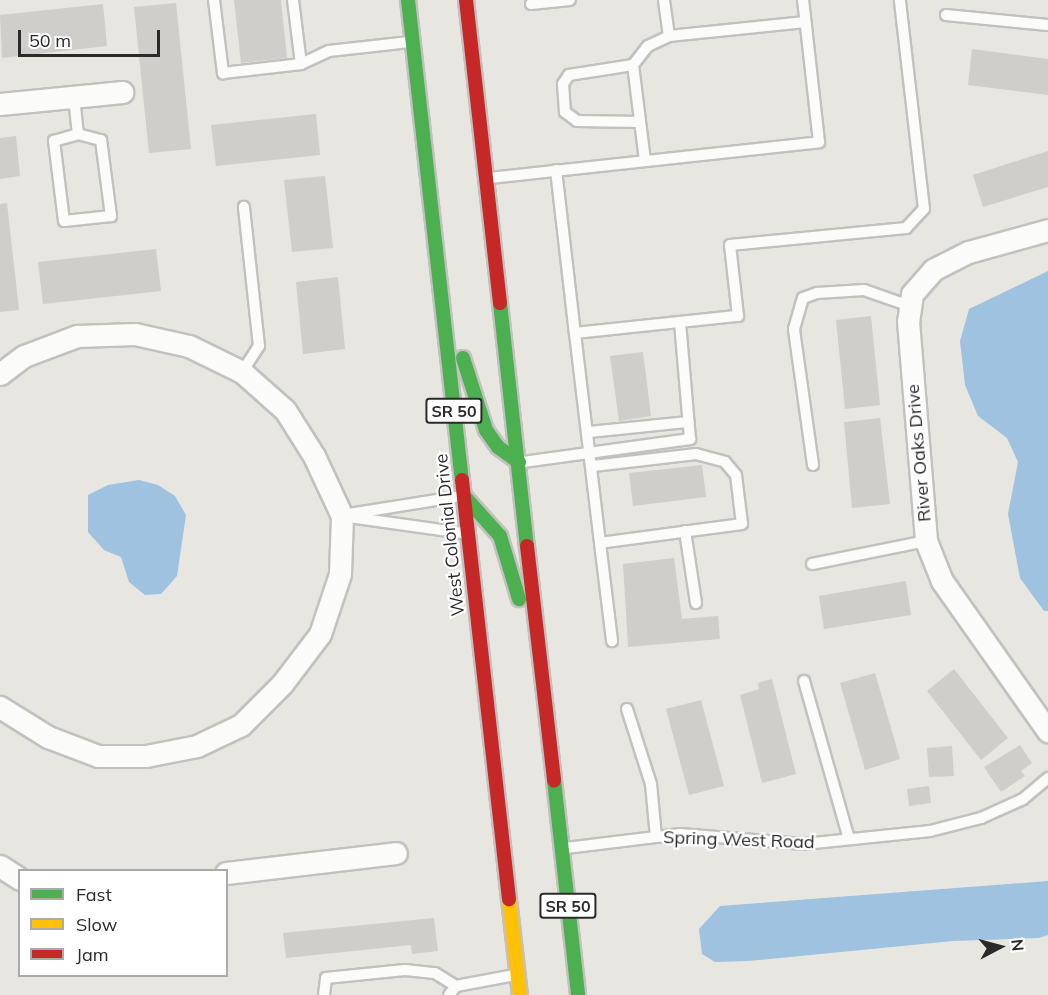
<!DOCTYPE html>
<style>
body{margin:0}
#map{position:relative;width:1048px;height:995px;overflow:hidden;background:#e7e6e1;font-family:Mulish,sans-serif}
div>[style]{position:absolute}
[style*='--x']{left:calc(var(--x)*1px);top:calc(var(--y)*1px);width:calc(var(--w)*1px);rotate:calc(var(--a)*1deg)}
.water>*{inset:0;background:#9ec2e0}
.building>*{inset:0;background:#cfceca}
.roads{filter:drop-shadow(2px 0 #c2c1c0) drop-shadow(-2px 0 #c2c1c0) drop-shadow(0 2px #c2c1c0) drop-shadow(0 -2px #c2c1c0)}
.lane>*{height:10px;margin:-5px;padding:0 5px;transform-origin:5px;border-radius:5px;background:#fbfbfa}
.street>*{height:21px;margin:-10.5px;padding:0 10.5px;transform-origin:10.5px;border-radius:10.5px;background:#fbfbfa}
.fast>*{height:14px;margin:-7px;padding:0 7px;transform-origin:7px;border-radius:7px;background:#4caf50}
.slow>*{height:14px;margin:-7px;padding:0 7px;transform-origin:7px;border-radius:7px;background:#ffc107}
.jam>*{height:14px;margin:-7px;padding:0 7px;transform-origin:7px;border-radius:7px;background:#c62828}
span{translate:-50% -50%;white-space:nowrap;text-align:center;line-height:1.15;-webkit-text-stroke:4.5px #fff;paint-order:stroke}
.shield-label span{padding:2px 4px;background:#fff;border:2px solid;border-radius:4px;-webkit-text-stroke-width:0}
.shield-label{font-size:16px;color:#2a2a2a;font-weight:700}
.street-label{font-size:18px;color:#2a2a2a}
.legend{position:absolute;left:18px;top:869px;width:210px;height:108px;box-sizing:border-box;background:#fff;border:2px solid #aaa;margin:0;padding:8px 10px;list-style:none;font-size:18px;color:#2a2a2a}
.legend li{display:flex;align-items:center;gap:12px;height:30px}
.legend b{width:30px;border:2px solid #aaa}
.north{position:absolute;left:970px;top:917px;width:60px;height:60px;-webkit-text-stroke:4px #fff;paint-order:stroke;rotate:84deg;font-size:16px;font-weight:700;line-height:24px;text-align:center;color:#2a2a2a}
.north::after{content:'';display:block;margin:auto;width:21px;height:27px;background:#2a2a2a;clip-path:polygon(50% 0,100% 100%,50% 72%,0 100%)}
.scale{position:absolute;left:18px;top:30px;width:142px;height:27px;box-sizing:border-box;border:3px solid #2a2a2a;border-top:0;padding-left:8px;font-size:18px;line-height:21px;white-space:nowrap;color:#2a2a2a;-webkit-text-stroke:4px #fff;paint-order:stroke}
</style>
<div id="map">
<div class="water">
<div style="clip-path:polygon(1048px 271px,1048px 611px,1044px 611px,1020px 578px,1008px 514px,1018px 462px,1007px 438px,978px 416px,965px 385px,960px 341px,969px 309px)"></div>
<div style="clip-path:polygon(139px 480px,158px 485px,175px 496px,186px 515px,177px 576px,161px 594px,145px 595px,129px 582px,121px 557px,104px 550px,88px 532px,88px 495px,108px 485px)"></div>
<div style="clip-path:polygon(1048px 881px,1048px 935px,1039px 938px,953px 941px,748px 961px,715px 962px,702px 954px,699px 929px,720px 906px)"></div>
</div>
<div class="building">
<div style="clip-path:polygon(234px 0,281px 0,287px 58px,241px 63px)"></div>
<div style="clip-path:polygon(176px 3px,191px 149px,149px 153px,134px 7px)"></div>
<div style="clip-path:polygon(103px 4px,107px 46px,2px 58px,0 15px)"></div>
<div style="clip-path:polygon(972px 49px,1048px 59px,1048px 95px,968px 85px)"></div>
<div style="clip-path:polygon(316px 114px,320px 155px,216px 166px,211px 125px)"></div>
<div style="clip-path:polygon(16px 136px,20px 176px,0 179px,0 138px)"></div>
<div style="clip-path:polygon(1048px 151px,1048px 187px,983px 207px,973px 175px)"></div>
<div style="clip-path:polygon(325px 176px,333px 248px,292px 252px,284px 180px)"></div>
<div style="clip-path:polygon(7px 203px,19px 310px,0 312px,0 204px)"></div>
<div style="clip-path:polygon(156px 249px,161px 291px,43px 304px,38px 262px)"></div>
<div style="clip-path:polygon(338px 277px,345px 349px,303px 354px,296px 282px)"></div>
<div style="clip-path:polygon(871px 316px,880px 405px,845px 409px,836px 320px)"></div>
<div style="clip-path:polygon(643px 352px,651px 416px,619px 421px,610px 356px)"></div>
<div style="clip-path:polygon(880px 418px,890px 504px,852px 508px,844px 422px)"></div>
<div style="clip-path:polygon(702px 465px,706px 497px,633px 506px,629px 473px)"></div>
<div style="clip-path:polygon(674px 558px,682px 619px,718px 616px,720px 639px,628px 647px,623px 564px)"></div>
<div style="clip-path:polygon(906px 581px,911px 615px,824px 629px,819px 596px)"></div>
<div style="clip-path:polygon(954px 669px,1008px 738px,981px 760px,927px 691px)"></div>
<div style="clip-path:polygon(875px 673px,900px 759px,865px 770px,840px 683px)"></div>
<div style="clip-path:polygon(772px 679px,796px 774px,762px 783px,740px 695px,759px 689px,758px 683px)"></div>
<div style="clip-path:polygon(701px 700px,724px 786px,689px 795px,666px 709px)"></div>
<div style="clip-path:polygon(1020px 745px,1032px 763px,1021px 771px,1025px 776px,1001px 792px,984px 767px)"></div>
<div style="clip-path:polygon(952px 746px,954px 776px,929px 777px,927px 748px)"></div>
<div style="clip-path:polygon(929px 786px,931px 803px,909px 806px,907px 789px)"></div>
<div style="clip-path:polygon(434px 918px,438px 951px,412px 954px,411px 945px,286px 958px,283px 933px)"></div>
</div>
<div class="roads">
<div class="lane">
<div style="--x:214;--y:0;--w:74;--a:83"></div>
<div style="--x:223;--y:73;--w:79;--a:-6.6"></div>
<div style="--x:301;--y:64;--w:31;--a:-25"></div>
<div style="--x:329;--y:51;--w:81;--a:-6.4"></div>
<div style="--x:293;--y:0;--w:64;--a:82.9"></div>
<div style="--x:531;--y:4;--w:39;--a:-6"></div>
<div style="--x:946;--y:15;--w:102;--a:5.6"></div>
<div style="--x:669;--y:36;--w:137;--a:-5.9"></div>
<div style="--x:633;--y:65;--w:65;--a:171.1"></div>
<div style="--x:569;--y:75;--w:11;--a:124"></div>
<div style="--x:563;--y:84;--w:28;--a:86"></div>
<div style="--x:565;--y:112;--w:15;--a:37"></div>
<div style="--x:577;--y:121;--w:63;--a:0.9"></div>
<div style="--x:74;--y:97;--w:37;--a:84"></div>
<div style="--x:78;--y:134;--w:24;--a:15"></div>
<div style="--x:101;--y:140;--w:77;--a:82.5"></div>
<div style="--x:111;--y:216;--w:47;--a:173.9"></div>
<div style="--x:64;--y:221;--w:81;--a:-97.1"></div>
<div style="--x:54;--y:141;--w:25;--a:-16"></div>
<div style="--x:645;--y:161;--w:97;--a:-97.1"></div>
<div style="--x:633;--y:65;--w:24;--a:-52"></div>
<div style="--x:648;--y:46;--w:23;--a:-25"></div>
<div style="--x:669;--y:36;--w:36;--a:-98"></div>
<div style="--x:556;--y:170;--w:164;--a:83.4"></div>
<div style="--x:490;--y:178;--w:331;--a:-6.2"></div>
<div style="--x:819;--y:142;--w:143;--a:-96.4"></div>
<div style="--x:242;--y:372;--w:31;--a:-57"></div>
<div style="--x:259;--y:346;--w:140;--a:-96.2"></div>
<div style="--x:589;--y:432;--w:100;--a:-5.8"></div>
<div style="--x:523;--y:462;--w:169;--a:-7.8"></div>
<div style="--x:690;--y:439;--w:116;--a:-94.9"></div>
<div style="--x:813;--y:465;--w:137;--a:-98"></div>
<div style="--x:794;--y:329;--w:32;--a:-74"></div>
<div style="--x:803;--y:298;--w:15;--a:-20"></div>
<div style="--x:817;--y:293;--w:47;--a:-3.7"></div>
<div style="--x:864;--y:290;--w:49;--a:19.2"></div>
<div style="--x:593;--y:466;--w:104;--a:-6.6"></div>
<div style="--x:696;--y:454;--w:30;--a:15"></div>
<div style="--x:725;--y:462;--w:17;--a:50"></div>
<div style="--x:736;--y:475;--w:49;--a:83"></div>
<div style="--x:742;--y:524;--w:143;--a:172.4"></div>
<div style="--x:600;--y:543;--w:211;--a:-96.8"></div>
<div style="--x:575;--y:333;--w:164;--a:-6"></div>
<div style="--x:738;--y:316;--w:71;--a:-96.4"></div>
<div style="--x:730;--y:245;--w:177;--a:-5.5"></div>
<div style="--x:906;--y:228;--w:26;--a:-47"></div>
<div style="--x:924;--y:209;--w:210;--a:-96.6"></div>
<div style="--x:349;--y:514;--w:113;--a:-9.1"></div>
<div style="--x:342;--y:516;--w:122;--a:8"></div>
<div style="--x:685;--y:531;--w:73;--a:81.3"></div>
<div style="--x:600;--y:543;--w:99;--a:83"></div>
<div style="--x:812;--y:564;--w:116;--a:-11.4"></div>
<div style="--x:804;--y:681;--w:164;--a:74.1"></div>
<div style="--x:627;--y:709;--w:79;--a:72.3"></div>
<div style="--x:651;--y:784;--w:53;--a:84.6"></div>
<div style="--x:566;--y:848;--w:115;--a:-7"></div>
<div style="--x:680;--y:834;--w:124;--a:4.6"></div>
<div style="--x:804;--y:844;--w:127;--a:-5.9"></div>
<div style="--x:930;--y:831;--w:53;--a:-14.3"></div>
<div style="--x:981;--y:818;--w:46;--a:-24.3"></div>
<div style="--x:1023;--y:799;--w:33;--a:-40"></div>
<div style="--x:324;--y:995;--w:17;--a:-83"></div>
<div style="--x:326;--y:978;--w:79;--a:-5.8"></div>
<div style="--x:405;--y:970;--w:30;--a:6"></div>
<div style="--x:435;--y:973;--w:25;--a:32"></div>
<div style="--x:449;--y:995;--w:11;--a:-52"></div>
<div style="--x:456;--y:986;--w:60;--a:-10.6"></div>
</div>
<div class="street">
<div style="--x:0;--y:104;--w:123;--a:-5.6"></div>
<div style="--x:1048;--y:230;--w:83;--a:164.6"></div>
<div style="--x:968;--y:252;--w:39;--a:153"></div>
<div style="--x:933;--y:270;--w:32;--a:131"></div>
<div style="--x:912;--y:294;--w:27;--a:98"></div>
<div style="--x:908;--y:321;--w:221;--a:85.3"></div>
<div style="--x:926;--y:541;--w:43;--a:68.2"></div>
<div style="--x:942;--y:581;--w:184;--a:54.8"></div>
<div style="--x:0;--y:374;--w:30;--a:-37"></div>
<div style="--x:24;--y:356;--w:57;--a:-20.7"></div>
<div style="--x:77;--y:336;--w:58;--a:-2"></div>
<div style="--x:135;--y:334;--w:55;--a:12.5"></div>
<div style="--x:189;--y:346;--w:59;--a:26.1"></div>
<div style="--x:242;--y:372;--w:57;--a:41.5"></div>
<div style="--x:285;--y:410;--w:54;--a:57.8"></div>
<div style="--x:314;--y:456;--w:66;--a:65"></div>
<div style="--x:342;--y:516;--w:58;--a:92"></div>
<div style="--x:340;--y:574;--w:63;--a:108.4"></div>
<div style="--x:320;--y:634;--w:63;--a:127.2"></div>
<div style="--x:282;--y:684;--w:58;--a:135"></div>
<div style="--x:241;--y:725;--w:49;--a:154.5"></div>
<div style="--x:197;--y:746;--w:52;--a:168.9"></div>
<div style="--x:146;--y:756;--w:48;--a:180"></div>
<div style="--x:98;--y:756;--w:53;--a:-159.2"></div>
<div style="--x:48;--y:737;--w:57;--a:-148"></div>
<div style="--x:0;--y:866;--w:24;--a:33"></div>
<div style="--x:226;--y:873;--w:171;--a:-6.7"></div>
</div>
<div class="fast">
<div style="--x:408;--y:0;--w:483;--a:83.6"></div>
<div style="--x:500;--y:303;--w:244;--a:83.7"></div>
<div style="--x:463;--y:358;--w:76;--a:72.3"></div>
<div style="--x:486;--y:430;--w:21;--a:55"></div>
<div style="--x:498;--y:447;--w:26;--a:36"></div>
<div style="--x:464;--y:496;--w:54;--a:48"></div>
<div style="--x:500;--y:536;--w:66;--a:73.2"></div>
<div style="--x:554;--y:780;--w:216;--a:83.6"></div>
</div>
<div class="slow">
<div style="--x:509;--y:899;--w:97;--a:83.5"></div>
</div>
<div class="jam">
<div style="--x:466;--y:0;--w:305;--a:83.6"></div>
<div style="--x:462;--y:480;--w:422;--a:83.6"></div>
<div style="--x:527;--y:546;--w:236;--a:83.4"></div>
</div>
</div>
<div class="shield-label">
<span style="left:454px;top:411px">SR 50</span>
<span style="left:568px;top:906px">SR 50</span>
</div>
<div class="street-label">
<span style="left:919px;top:453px;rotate:-95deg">River Oaks Drive</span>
<span style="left:450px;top:535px;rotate:-96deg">West Colonial Drive</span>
<span style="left:739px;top:840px;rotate:2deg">Spring West Road</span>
</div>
<ul class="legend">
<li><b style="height:8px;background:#4caf50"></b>Fast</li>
<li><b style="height:8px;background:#ffc107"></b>Slow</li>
<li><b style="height:8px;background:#c62828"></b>Jam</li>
</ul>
<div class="north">N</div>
<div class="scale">50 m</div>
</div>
